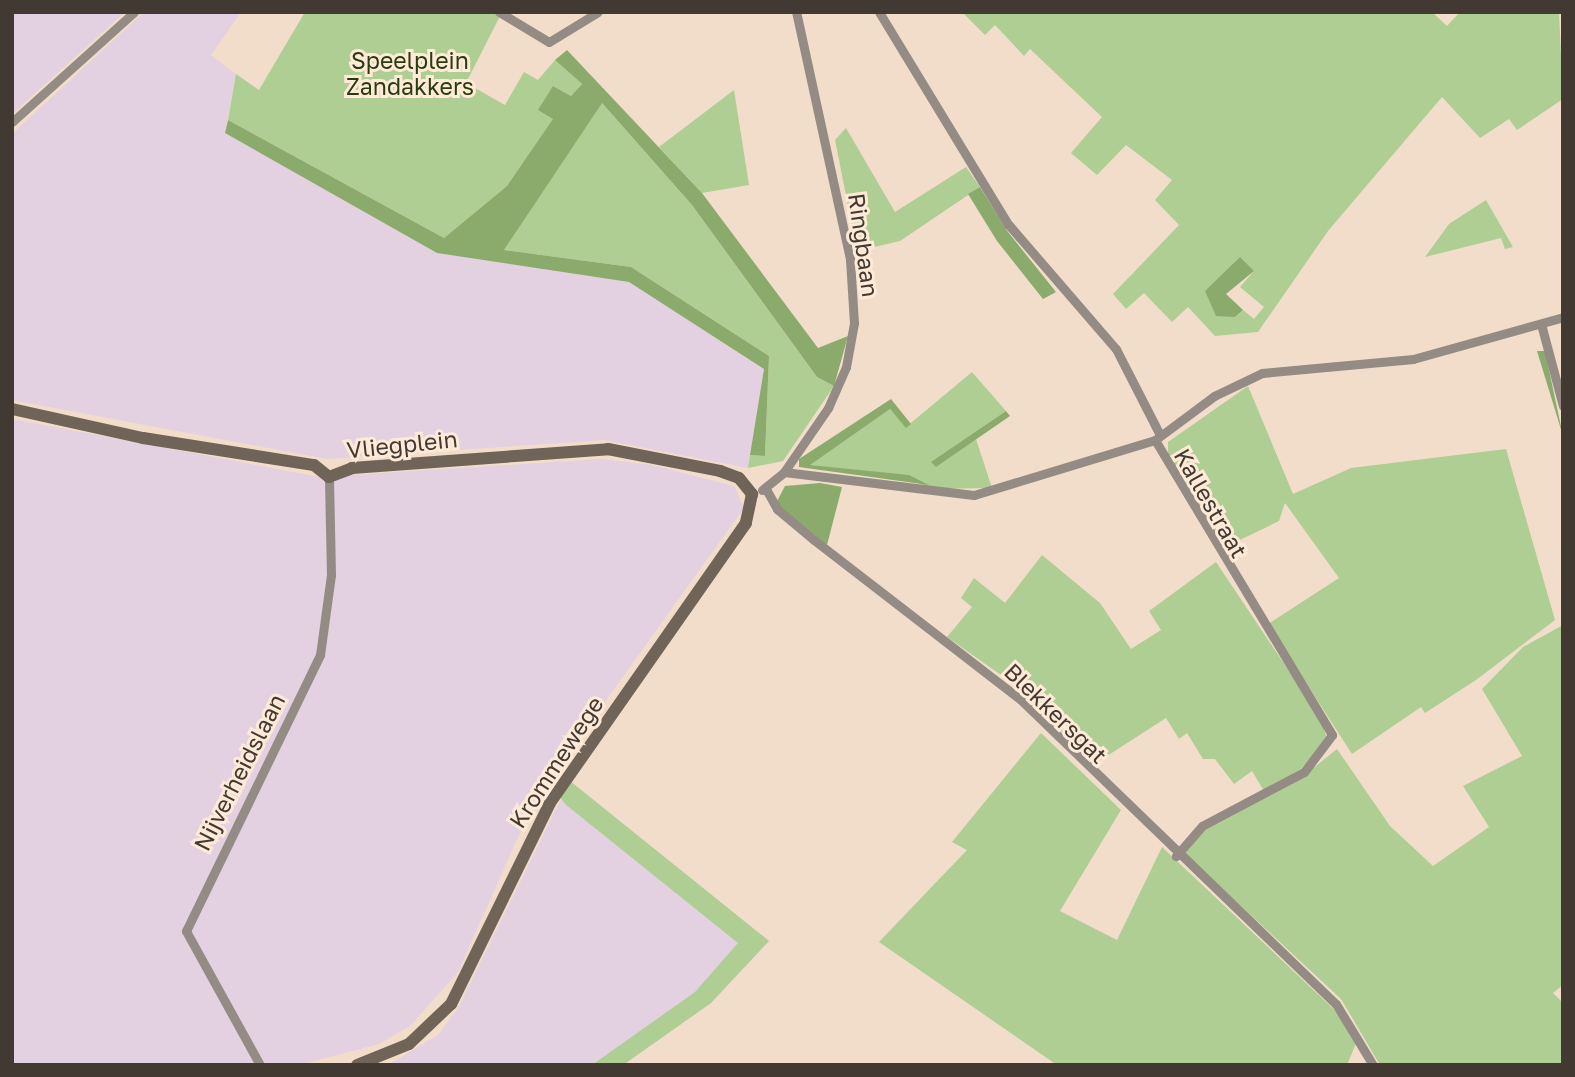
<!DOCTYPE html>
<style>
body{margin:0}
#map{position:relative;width:1575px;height:1077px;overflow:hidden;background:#f1ddca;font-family:"Golos Text",sans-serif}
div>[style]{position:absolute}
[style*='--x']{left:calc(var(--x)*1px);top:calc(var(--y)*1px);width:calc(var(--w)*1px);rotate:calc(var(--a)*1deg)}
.industrial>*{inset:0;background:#e3d0e0}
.green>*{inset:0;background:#afce93}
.forest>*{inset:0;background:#8bab6c}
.street>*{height:9px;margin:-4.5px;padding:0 4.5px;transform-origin:4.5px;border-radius:4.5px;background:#948b84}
.secondary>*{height:12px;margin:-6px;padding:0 6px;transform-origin:6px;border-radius:6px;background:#706358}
span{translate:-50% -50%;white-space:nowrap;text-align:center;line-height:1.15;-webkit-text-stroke:6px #feead7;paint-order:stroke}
.park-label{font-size:23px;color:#283d0f}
.street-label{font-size:23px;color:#423a32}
.frame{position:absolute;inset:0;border:14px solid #423a32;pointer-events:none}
</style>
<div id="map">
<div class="industrial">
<div style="clip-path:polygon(12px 12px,125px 12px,12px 114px)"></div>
<div style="clip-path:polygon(144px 12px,241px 12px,211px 55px,236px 74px,225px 133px,437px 253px,629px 282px,764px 369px,748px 468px,604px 440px,327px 459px,12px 400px,12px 134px)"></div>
<div style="clip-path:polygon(12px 419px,319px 477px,600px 459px,652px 465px,734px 486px,744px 508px,535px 799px,458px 972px,410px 1026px,379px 1044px,299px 1065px,12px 1065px)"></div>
<div style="clip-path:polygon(570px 781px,769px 941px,711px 1003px,623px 1065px,388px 1065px,438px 1035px,458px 1008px)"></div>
</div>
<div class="green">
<div style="clip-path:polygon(305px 12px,493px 12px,500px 16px,466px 83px,505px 105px,524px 72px,538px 80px,555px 60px,582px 84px,571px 96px,553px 86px,554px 119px,507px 186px,444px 238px,228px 120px,236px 74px,259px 90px)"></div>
<div style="clip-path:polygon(evenodd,962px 12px,1432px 12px,1447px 26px,1460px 12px,1559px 12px,1563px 99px,1517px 130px,1509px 119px,1480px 138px,1442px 97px,1328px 231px,1258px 332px,1215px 336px,1188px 307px,1172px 322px,1144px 293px,1126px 309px,1113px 294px,1179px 225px,1155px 200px,1172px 180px,1126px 145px,1097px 175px,1071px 153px,1102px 117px,1030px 49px,1024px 56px,995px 25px,985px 35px,962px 12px,1254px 271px,1240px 287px,1264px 307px,1254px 319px,1243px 310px,1235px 317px,1205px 290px,1254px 271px)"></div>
<div style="clip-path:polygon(734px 90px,749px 185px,702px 193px,659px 147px)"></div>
<div style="clip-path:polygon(601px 102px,692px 205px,817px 377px,834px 386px,783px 461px,748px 468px,750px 455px,765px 456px,769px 356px,631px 267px,504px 250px)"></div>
<div style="clip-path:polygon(846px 128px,895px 212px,966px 167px,980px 187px,900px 241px,857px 251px,835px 140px)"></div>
<div style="clip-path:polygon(1486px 200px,1513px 247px,1505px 249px,1501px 238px,1425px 257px,1449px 224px)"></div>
<div style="clip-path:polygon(972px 372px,1006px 411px,932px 462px,936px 466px,976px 439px,992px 488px,927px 489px,909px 476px,809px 465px,890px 409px,906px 427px)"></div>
<div style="clip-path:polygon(1248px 386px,1293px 494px,1351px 468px,1506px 449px,1555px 620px,1476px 680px,1425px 713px,1421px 707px,1352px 754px,1268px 624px,1339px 578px,1285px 503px,1279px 521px,1221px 549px,1168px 456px,1168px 442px)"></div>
<div style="clip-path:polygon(1042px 555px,1100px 603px,1131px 649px,1161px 630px,1149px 611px,1216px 562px,1321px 719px,1327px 739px,1301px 769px,1264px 791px,1252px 771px,1234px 784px,1215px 759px,1203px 759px,1187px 733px,1179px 739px,1166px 718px,1093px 765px,1021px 689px,947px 637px,972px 607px,961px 598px,974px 578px,1005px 603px)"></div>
<div style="clip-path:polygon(1563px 625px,1563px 985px,1553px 993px,1563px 1003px,1563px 1065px,1380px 1065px,1341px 999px,1185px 854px,1202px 832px,1296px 782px,1337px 749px,1390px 826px,1433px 866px,1489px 827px,1463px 786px,1522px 756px,1482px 689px,1523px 647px)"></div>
<div style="clip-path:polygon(1041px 733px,1121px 810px,1060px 911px,1117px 940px,1162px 847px,1341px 1016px,1357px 1041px,1347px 1065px,1057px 1065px,879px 942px,967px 850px,952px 842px)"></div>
<div style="clip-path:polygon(570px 781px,769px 941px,711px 1003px,623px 1065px,592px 1065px,695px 992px,738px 943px,565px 804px,560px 797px)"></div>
</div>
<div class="forest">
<div style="clip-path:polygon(567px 50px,702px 193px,818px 348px,848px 336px,834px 386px,817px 377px,692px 205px,602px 103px,504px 250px,631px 267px,769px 356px,765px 456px,750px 455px,764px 369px,629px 282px,437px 253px,225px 133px,228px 120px,444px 238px,507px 186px,553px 119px,538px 110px,553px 86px,571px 96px,582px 84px,555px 60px)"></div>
<div style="clip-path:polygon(980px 187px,1008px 232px,1056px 292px,1043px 299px,997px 241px,968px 194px)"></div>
<div style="clip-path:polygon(1240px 257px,1254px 271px,1226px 294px,1243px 310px,1235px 317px,1216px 316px,1205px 291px)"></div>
<div style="clip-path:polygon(1537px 351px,1545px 351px,1563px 436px)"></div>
<div style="clip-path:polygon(891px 399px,911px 424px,906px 428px,890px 409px,810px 465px,909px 475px,929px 485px,799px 467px,799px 459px)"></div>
<div style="clip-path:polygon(1006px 411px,1010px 416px,936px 467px,931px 462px)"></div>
<div style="clip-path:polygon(820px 483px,842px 487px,827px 545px,775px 505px,785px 486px)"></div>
</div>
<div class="street">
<div style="--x:499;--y:12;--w:58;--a:31"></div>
<div style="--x:549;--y:42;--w:57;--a:-31.5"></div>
<div style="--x:879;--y:12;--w:248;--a:58.7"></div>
<div style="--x:1008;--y:224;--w:165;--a:49.2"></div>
<div style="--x:1116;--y:349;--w:97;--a:62.9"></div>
<div style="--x:12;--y:122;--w:164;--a:-42"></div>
<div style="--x:1541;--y:324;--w:85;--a:75"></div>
<div style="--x:1155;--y:440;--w:344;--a:59"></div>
<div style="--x:1332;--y:735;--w:46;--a:127.1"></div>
<div style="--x:1304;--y:772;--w:115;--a:152.1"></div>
<div style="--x:1202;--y:826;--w:40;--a:131"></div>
<div style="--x:784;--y:472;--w:191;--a:6.9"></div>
<div style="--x:974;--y:495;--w:189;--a:-16.9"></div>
<div style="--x:1155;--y:440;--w:74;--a:-36.7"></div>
<div style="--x:1214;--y:396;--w:53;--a:-25.6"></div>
<div style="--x:1262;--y:373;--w:152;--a:-5.3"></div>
<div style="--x:1413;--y:359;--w:156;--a:-15.6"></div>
<div style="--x:766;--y:489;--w:23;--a:61"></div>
<div style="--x:777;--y:509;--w:48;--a:40"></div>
<div style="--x:814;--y:540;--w:260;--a:37.7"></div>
<div style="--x:1020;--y:699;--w:439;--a:44"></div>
<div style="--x:1336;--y:1004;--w:71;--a:58.8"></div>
<div style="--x:762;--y:490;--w:28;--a:-39"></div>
<div style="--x:784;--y:472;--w:78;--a:-55.5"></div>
<div style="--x:828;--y:408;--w:45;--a:-66.3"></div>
<div style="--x:846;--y:367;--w:45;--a:-79.7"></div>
<div style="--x:854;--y:323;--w:64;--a:-93.6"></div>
<div style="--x:850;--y:259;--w:253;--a:-102.3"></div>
<div style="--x:260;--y:1065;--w:153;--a:-118.9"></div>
<div style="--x:186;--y:931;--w:307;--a:-64.1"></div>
<div style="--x:320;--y:655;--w:81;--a:-82.2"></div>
<div style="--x:331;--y:575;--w:98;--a:-91.2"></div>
</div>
<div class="secondary">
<div style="--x:12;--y:409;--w:134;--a:12.5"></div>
<div style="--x:143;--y:438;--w:173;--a:9"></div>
<div style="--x:314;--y:465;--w:19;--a:39"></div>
<div style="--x:329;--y:477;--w:25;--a:-21"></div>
<div style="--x:352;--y:468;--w:257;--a:-4.2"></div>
<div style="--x:608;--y:449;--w:114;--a:11.1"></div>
<div style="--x:720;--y:471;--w:20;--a:20"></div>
<div style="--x:739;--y:478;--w:21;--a:51"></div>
<div style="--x:752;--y:494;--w:30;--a:102"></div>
<div style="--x:746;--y:523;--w:342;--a:125"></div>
<div style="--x:550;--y:803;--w:224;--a:116.2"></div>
<div style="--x:451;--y:1004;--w:58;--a:136.4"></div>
<div style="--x:409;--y:1044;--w:56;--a:158"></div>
</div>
<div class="park-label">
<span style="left:410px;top:73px">Speelplein<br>Zandakkers</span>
</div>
<div class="street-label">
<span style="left:864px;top:245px;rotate:82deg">Ringbaan</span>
<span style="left:402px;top:444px;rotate:-6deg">Vliegplein</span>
<span style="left:1211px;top:503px;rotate:60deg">Kallestraat</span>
<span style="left:1056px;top:713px;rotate:44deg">Blekkersgat</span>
<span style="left:556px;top:762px;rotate:-57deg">Krommewege</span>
<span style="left:239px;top:772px;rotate:-63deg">Nijverheidslaan</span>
</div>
<div class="frame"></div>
</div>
